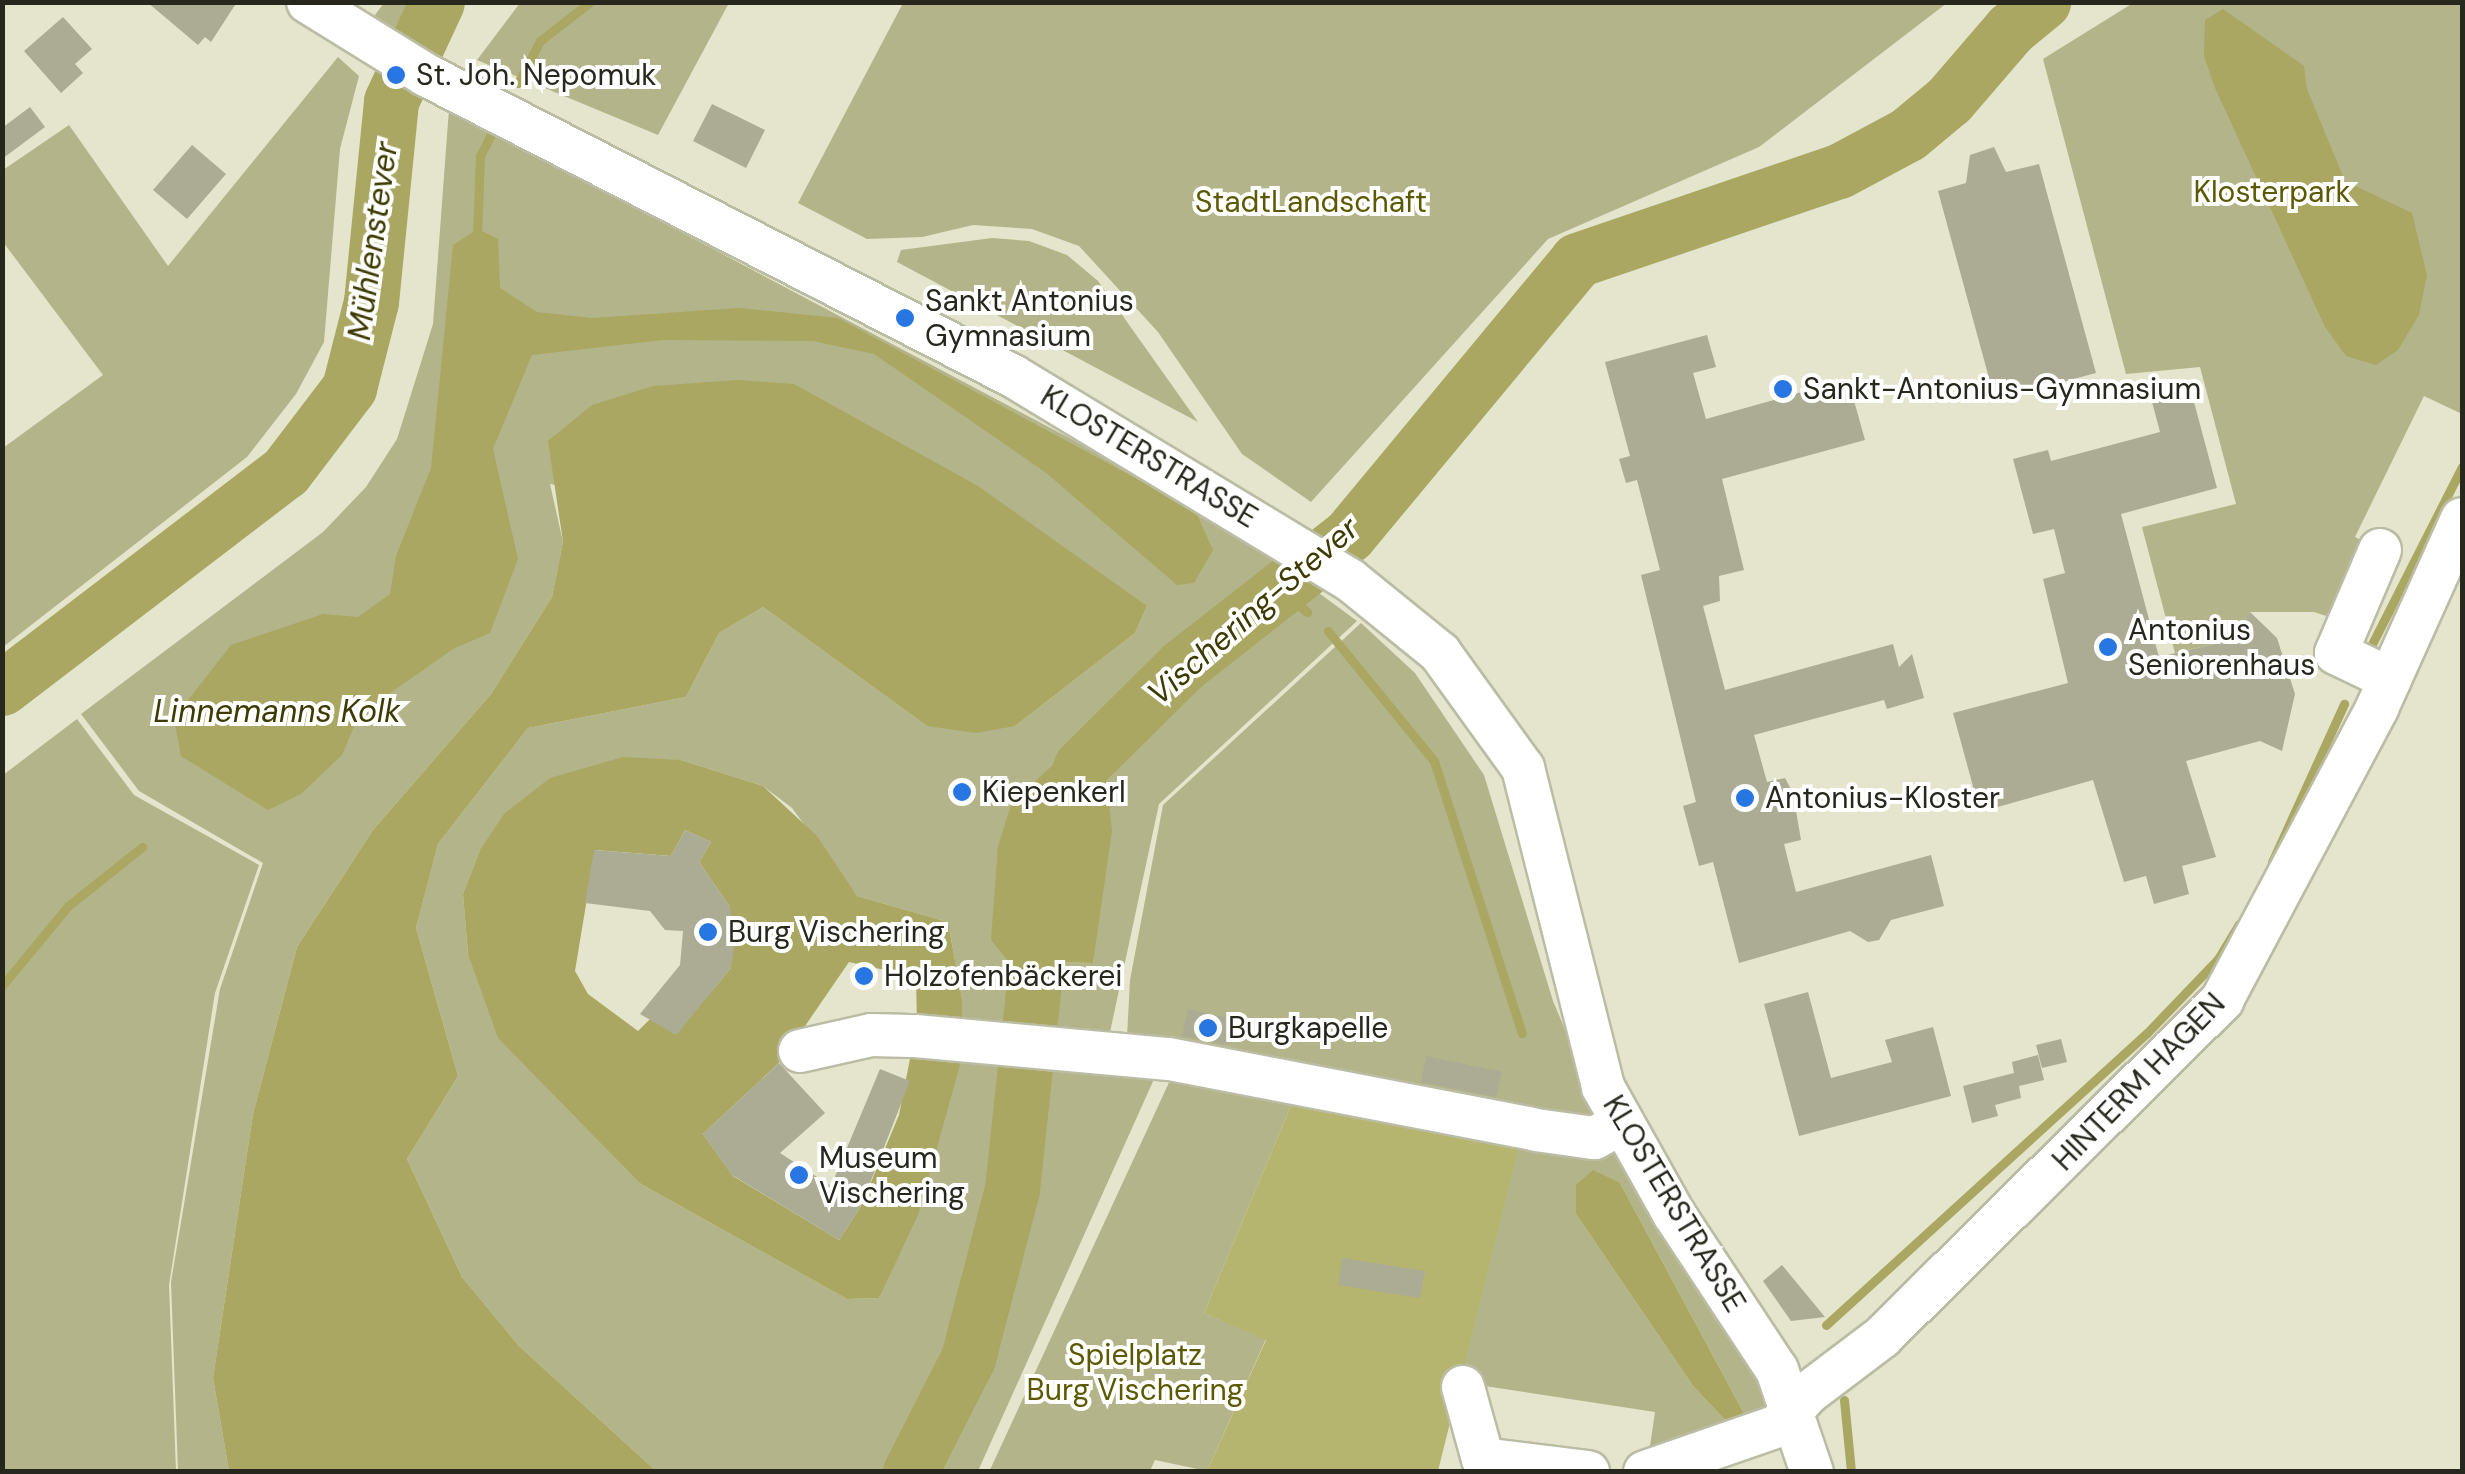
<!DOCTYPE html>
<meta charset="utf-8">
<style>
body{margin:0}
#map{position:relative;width:2465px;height:1474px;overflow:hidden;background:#e4e5cc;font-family:"DM Sans",sans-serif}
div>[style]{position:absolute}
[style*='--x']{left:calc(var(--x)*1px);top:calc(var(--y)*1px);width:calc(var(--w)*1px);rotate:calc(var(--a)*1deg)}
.green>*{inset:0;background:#b4b48a}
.forest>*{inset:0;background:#b6b56f}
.water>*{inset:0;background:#a9a762}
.stream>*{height:9px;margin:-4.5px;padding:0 4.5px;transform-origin:4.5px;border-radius:4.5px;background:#a9a762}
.river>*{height:55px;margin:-27.5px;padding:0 27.5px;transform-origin:27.5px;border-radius:27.5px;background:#a9a762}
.building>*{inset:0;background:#acac95}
.roads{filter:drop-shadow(2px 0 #bbbca4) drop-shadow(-2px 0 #bbbca4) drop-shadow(0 2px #bbbca4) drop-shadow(0 -2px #bbbca4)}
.minor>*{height:42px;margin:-21px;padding:0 21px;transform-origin:21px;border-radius:21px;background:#fff}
.dots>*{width:28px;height:28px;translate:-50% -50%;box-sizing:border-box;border:5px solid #fff;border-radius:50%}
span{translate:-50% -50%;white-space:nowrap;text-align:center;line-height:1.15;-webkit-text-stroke:8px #fff;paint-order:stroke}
.poi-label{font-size:30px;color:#27271e}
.left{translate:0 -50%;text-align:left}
.park-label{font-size:30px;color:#5c5900}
.street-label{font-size:30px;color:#27271e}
.water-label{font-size:32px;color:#3d3b01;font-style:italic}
.frame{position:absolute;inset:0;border:5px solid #27271e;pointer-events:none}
</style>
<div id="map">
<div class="green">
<div style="clip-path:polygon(384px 3px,415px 3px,395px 39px,369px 23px)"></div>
<div style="clip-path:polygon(520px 3px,520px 2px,729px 3px,658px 135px,477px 60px)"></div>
<div style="clip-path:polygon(903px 3px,903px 2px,1947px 3px,1759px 147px,1548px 239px,1311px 502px,1242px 454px,1158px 332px,1079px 246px,1032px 229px,973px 225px,922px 237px,867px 239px,798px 203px)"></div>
<div style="clip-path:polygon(2133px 3px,2462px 3px,2462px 414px,2424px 396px,2355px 537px,2399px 560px,2367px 629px,2314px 612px,2250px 612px,2231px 640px,2175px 653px,2142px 527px,2236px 504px,2200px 367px,2126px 374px,2043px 59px)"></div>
<div style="clip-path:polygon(338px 57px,359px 76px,340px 149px,324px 342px,296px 394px,247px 457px,3px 647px,3px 448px,103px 375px,3px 242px,3px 170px,69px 125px,168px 266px)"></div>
<div style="clip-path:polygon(evenodd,449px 109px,1209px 512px,1357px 621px,1159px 804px,1104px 1060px,1159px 1068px,978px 1471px,656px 1471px,519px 1346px,462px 1277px,407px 1159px,458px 1076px,416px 928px,438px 844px,528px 728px,686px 697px,719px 633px,763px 607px,927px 726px,1015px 726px,1135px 633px,1147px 606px,550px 484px,563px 542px,552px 597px,491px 694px,373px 830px,297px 947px,253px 1114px,213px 1378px,229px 1471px,178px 1471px,171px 1282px,220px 989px,263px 863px,139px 791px,81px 714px,323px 532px,366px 487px,397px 439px,433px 324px,449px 109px,681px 760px,763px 786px,792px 808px,857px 896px,948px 922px,962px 999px,962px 1058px,879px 1298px,847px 1299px,641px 1184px,468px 954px,463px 894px,480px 850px,681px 760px,449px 109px,1099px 910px,1093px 963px,1047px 962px,1045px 1001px,1009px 997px,1015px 969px,1099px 910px)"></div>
<div style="clip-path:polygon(992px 238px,1029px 241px,1067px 255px,1098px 281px,1198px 422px,897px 262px,901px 250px)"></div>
<div style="clip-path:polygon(1361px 623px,1415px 673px,1484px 775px,1553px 1001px,1607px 1129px,1771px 1401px,1763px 1412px,1747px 1419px,1620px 1183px,1576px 1214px,1693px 1386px,1728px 1423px,1649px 1453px,1655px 1412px,1458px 1382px,1526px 1113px,1127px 1037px,1130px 980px,1163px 805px)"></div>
<div style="clip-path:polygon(77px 719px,134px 795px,259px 865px,215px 993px,169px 1285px,176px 1471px,3px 1471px,3px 775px)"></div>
<div style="clip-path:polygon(1172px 1076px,1293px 1101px,1204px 1313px,1266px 1339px,1207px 1471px,1155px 1460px,1150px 1471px,989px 1472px)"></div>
</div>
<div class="forest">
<div style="clip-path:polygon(1293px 1101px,1527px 1113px,1438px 1471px,1207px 1471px,1266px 1340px,1204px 1313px)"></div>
</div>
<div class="water">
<div style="clip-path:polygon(2223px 9px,2304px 66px,2307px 89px,2345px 181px,2412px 213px,2427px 275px,2419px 315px,2398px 350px,2376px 365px,2346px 356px,2325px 327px,2215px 88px,2204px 56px,2205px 20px)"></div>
<div style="clip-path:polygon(478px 229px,498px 239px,500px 288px,537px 312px,592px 318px,739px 308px,838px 318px,1195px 510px,1213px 550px,1194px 583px,1177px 585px,1045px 472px,874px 354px,813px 341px,663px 340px,532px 355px,493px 449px,518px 559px,490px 633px,453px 649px,359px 715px,342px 755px,301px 794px,268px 810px,181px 756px,174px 718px,231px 645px,323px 614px,358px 617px,390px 594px,396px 556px,431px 468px,453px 245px)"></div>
<div style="clip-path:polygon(738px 380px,794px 384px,978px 486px,1147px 606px,1135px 633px,1015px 726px,976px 733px,927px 726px,763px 607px,719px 633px,686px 697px,528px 728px,438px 844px,416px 928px,458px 1076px,407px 1159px,462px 1277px,519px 1346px,656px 1471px,229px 1471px,213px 1378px,253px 1114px,297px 947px,373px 830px,491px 694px,552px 597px,563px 542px,548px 441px,592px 405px,653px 386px)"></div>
<div style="clip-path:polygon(evenodd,623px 757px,681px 760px,763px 786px,817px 836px,857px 896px,948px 922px,962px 999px,962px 1058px,918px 1215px,879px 1298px,847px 1299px,641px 1184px,498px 1038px,468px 954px,463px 894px,480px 850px,504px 814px,550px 778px,623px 757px,685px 830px,711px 842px,699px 862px,730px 907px,731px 968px,676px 1034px,650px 1019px,638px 1031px,588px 994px,575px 971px,595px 850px,671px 856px,685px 830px,623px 757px,849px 962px,916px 977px,917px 1023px,899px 1115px,861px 1206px,839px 1240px,733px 1176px,703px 1134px,781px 1061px,849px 962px)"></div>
<div style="clip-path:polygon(1054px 764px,1105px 769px,1112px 831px,1093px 963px,1048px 962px,1045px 1001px,1009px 998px,1015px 969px,991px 940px,998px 846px,1012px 802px)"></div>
<div style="clip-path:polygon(1593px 1170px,1620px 1183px,1747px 1419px,1728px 1423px,1693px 1386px,1576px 1214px,1576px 1185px)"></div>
</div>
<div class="stream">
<div style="--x:518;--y:83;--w:47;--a:-62.4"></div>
<div style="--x:540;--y:41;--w:63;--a:-38"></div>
<div style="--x:477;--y:236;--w:80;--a:-87.9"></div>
<div style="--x:480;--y:156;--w:29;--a:-63"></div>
<div style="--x:1282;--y:591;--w:33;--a:40"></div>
<div style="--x:1328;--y:631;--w:168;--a:50.8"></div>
<div style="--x:1434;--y:761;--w:286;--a:72.1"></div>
<div style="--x:2370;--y:648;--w:203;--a:-63.1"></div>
<div style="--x:2272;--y:862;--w:174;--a:-65.5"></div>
<div style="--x:2;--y:986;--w:104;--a:-50.5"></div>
<div style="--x:68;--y:906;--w:95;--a:-38.6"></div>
<div style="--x:1826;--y:1325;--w:434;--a:-42.3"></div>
<div style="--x:2147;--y:1033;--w:103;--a:-46.2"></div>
<div style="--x:2218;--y:959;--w:41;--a:-59"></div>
<div style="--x:1844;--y:1400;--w:72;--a:84.4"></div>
</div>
<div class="river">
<div style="--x:2;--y:688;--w:356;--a:-37.4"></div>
<div style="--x:285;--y:472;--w:106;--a:-52.7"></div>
<div style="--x:349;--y:388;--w:89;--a:-75.7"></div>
<div style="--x:371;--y:302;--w:202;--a:-84.3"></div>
<div style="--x:391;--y:101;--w:109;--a:-65.1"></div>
<div style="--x:1054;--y:836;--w:75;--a:-68.9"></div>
<div style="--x:1081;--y:766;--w:142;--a:-44.7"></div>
<div style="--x:1182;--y:666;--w:212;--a:-38.1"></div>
<div style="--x:1349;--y:535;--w:357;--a:-50.3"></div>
<div style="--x:1577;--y:260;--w:277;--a:-18.8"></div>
<div style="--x:1839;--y:171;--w:78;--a:-28.2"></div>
<div style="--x:1908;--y:134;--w:53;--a:-39.7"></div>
<div style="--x:1949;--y:100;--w:94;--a:-49.3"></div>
<div style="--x:2010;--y:29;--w:43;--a:-39.3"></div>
<div style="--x:910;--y:1472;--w:128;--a:-63"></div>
<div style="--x:968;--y:1358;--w:175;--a:-75.4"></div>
<div style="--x:1012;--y:1189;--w:264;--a:-83.9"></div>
</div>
<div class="building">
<div style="clip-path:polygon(147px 2px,237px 2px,211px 42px,205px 37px,198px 45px)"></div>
<div style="clip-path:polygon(63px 17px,92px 49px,75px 64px,83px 73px,61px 93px,24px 51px)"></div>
<div style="clip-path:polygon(712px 104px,765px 130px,746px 168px,693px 141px)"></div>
<div style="clip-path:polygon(30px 107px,45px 127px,2px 159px,2px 128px)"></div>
<div style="clip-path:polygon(192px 145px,226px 174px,187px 219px,153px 190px)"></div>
<div style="clip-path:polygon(1994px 147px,2006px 172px,2039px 164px,2096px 373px,1995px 400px,1938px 191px,1966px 183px,1970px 155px)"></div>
<div style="clip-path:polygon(1707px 335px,1716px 367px,1693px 373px,1706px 419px,1848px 379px,1865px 440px,1722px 479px,1744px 570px,1719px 576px,1720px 601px,1703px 606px,1725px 690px,1893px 644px,1899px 667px,1912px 654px,1924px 698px,1887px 709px,1884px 700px,1754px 735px,1767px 782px,1785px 778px,1793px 793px,1801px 840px,1784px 844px,1796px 892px,1931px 855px,1944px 906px,1891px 920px,1879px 940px,1868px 942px,1850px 931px,1739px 963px,1713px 862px,1699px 866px,1683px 806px,1696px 802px,1641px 575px,1660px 570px,1637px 480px,1626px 483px,1619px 459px,1630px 456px,1605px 362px)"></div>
<div style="clip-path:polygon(2190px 387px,2217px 488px,2121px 514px,2159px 657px,2231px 640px,2250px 612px,2277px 638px,2295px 694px,2282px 751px,2260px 741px,2186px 761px,2216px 857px,2182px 866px,2189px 894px,2154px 904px,2146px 876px,2124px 882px,2093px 780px,1980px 812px,1953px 713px,2068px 683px,2043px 579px,2065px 573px,2054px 529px,2033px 534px,2013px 459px,2048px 450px,2051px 461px,2160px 432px,2151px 398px)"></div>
<div style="clip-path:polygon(685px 830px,711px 842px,699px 862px,730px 907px,735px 940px,731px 968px,676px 1035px,640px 1014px,680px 965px,683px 931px,665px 930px,650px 911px,585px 903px,594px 850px,671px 856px)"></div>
<div style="clip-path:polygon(1808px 992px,1831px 1078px,1892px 1062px,1885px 1040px,1933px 1027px,1951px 1096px,1799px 1136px,1764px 1004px)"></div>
<div style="clip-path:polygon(1188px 1009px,1234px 1019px,1228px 1045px,1182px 1036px)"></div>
<div style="clip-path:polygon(2061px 1039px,2067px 1062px,2042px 1068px,2036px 1045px)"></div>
<div style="clip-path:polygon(2038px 1055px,2044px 1080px,2019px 1086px,2021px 1098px,1995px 1105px,1998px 1116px,1972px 1123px,1963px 1086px,2014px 1073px,2012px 1062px)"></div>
<div style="clip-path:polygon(1426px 1056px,1502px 1072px,1496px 1097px,1421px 1082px)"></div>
<div style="clip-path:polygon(779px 1063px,825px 1113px,780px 1153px,831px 1186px,880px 1069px,910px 1081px,861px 1206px,839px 1240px,732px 1175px,703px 1134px)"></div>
<div style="clip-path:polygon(1342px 1258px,1425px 1271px,1420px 1298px,1338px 1285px)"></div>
<div style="clip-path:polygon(1782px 1265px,1825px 1317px,1791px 1321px,1763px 1281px)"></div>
</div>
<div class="roads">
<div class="minor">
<div style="--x:308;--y:2;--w:139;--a:31.7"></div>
<div style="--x:426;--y:75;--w:660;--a:27.15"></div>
<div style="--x:1013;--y:376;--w:394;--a:31.2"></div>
<div style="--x:1350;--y:580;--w:116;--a:39"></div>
<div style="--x:1440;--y:653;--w:142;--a:54.2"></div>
<div style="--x:1523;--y:768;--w:329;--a:75.9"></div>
<div style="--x:1603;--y:1087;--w:145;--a:60.8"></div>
<div style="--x:1674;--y:1214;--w:187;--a:56.6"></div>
<div style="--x:1777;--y:1370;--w:108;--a:71.1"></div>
<div style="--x:2380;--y:550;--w:112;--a:113.1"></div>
<div style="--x:2336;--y:653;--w:60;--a:25.7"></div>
<div style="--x:915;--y:1036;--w:255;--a:5.2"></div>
<div style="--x:1169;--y:1059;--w:370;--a:10.9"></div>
<div style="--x:800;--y:1051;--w:73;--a:-12.7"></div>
<div style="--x:871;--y:1035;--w:40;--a:1.4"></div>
<div style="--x:1536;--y:1130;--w:59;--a:7.9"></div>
<div style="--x:1594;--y:1138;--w:30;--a:-27"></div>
<div style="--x:1463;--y:1387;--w:75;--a:74.5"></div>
<div style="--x:1483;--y:1459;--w:106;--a:7.1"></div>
<div style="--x:1645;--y:1472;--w:141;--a:-19.1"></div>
<div style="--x:1778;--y:1426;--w:45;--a:-47.7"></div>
<div style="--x:1808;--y:1393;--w:93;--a:-37.1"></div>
<div style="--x:1882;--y:1337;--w:479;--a:-44.7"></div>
<div style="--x:2222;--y:1000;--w:331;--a:-62"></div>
<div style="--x:2377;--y:708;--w:207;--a:-65.8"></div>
</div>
</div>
<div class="dots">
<div style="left:396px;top:75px;background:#2876e2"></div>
<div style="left:905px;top:318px;background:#2876e2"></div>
<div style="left:1783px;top:389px;background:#2876e2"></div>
<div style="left:2108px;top:647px;background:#2876e2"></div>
<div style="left:962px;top:792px;background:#2876e2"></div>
<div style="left:1745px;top:798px;background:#2876e2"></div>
<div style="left:708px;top:932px;background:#2876e2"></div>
<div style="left:864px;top:976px;background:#2876e2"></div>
<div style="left:1208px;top:1028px;background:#2876e2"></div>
<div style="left:799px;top:1175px;background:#2876e2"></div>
</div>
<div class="poi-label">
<span class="left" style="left:416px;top:75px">St. Joh. Nepomuk</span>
<span class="left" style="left:925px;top:318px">Sankt Antonius<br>Gymnasium</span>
<span class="left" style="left:1803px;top:389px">Sankt-Antonius-Gymnasium</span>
<span class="left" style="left:2128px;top:647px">Antonius<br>Seniorenhaus</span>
<span class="left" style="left:982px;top:792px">Kiepenkerl</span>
<span class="left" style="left:1765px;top:798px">Antonius-Kloster</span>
<span class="left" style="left:728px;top:932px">Burg Vischering</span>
<span class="left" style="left:884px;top:976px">Holzofenbäckerei</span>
<span class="left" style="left:1228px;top:1028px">Burgkapelle</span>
<span class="left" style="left:819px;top:1175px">Museum<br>Vischering</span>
</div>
<div class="park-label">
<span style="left:2272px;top:192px">Klosterpark</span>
<span style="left:1311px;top:202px">StadtLandschaft</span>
<span style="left:1135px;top:1372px">Spielplatz<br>Burg Vischering</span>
</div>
<div class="street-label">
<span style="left:1149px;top:457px;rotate:31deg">KLOSTERSTRASSE</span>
<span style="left:2139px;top:1082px;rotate:-46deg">HINTERM HAGEN</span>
<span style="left:1674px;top:1204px;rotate:59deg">KLOSTERSTRASSE</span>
</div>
<div class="water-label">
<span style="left:373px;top:241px;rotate:-82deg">Mühlenstever</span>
<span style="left:1253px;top:611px;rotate:-41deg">Vischering-Stever</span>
<span style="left:277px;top:711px">Linnemanns Kolk</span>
</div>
<div class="frame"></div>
</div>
